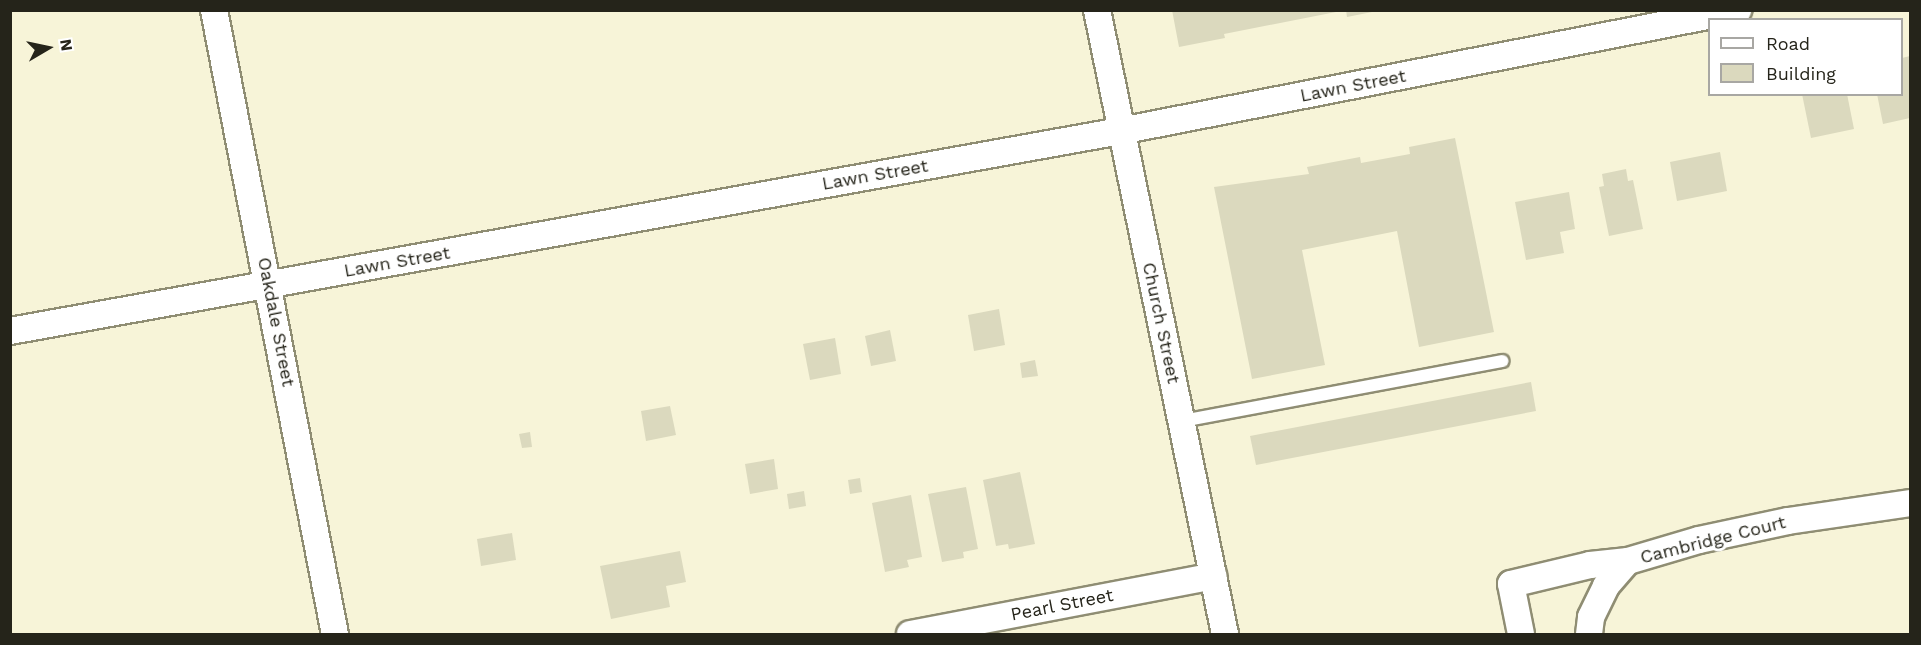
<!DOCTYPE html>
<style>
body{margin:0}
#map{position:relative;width:1921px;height:645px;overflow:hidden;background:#f7f4d8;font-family:"Work Sans",sans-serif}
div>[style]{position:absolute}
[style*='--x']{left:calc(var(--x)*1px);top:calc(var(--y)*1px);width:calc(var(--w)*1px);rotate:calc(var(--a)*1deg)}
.building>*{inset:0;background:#dbd9be}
.roads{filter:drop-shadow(2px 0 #8f8d73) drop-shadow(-2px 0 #8f8d73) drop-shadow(0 2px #8f8d73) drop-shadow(0 -2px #8f8d73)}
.service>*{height:12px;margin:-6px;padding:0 6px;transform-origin:6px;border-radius:6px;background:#fff}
.minor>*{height:26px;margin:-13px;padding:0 13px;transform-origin:13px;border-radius:13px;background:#fff}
span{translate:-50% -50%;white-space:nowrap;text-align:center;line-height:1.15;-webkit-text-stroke:6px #fff;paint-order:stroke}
.street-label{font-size:18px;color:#25241a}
.frame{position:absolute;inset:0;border:12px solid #25241a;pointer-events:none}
.legend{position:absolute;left:1708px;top:18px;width:195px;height:78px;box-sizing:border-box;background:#fff;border:2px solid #a8a7a3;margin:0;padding:8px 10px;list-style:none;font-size:18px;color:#25241a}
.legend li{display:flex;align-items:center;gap:12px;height:30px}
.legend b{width:30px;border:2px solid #a8a7a3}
.north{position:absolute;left:18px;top:18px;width:60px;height:60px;-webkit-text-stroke:4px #fff;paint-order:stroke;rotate:81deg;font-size:16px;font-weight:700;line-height:24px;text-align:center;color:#25241a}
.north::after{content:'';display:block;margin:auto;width:21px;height:27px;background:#25241a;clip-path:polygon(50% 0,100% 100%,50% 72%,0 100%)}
</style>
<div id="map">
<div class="building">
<div style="clip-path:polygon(1172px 10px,1336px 10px,1336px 12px,1224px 34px,1225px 38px,1179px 47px)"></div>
<div style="clip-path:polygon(1346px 10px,1372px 10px,1372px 12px,1347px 17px)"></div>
<div style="clip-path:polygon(1910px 56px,1910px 118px,1883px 124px,1877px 94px,1902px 94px,1902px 58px)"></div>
<div style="clip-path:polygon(1802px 94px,1847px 94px,1854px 129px,1811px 138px)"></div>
<div style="clip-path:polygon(1455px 138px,1494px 332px,1419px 347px,1397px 231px,1302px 250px,1325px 365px,1252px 379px,1214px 187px,1309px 174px,1307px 167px,1360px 157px,1361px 163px,1410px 154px,1409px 147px)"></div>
<div style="clip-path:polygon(1720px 152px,1727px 191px,1677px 201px,1670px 162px)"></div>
<div style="clip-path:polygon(1626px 169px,1628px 181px,1633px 180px,1643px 229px,1609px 236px,1599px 187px,1604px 186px,1602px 174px)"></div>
<div style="clip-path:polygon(1569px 192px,1575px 229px,1560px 232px,1564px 253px,1526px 260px,1515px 202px)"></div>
<div style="clip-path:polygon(999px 309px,1005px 345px,974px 351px,968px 315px)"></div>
<div style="clip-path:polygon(890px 330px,896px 361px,871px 366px,865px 336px)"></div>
<div style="clip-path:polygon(835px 338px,841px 374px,810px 380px,803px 344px)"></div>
<div style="clip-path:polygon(1035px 360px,1038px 376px,1022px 378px,1020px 363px)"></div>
<div style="clip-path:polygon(1531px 382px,1536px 411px,1256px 465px,1250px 436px)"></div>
<div style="clip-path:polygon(670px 406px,676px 435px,646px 441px,641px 411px)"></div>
<div style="clip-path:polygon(530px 432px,532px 447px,522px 448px,519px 434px)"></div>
<div style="clip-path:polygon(774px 459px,778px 489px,750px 494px,745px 464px)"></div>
<div style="clip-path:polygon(1020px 472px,1035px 544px,1009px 549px,1008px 544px,996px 546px,983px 480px)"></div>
<div style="clip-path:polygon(860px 478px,862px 492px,850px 494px,848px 480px)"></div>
<div style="clip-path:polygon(966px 487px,978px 549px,963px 552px,964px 558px,942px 562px,928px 494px)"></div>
<div style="clip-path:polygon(804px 491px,806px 506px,789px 509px,787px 494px)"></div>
<div style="clip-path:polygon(911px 495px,922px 557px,907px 560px,909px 567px,885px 572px,872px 503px)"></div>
<div style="clip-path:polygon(512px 533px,516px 560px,481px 566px,477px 539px)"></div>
<div style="clip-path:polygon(680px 551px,686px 582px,666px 586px,670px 607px,611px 619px,600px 566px)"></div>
</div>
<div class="roads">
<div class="service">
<div style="--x:1182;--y:421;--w:326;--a:-10.6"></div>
</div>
<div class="minor">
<div style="--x:214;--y:10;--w:636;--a:79.03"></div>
<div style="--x:1097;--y:10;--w:637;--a:78.41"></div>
<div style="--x:10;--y:331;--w:1128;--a:-10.21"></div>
<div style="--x:1120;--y:131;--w:630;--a:-11.08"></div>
<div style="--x:910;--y:634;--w:309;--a:-10.8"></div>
<div style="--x:1521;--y:634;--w:51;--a:-101.3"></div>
<div style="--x:1511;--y:584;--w:81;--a:-13.5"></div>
<div style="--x:1590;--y:565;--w:38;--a:-6"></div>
<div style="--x:1589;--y:634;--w:17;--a:-83"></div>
<div style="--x:1591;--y:617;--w:34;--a:-64"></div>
<div style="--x:1606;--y:586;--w:33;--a:-49"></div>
<div style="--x:1628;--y:561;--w:74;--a:-16.5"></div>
<div style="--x:1699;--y:540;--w:91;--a:-12.1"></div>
<div style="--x:1788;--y:521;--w:123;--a:-8.4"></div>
</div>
</div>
<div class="street-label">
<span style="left:1353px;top:86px;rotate:-11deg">Lawn Street</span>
<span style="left:875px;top:175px;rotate:-10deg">Lawn Street</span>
<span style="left:397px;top:262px;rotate:-10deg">Lawn Street</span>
<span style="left:276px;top:322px;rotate:79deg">Oakdale Street</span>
<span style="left:1161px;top:323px;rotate:78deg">Church Street</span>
<span style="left:1713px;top:540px;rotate:-14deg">Cambridge Court</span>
<span style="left:1062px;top:605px;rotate:-11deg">Pearl Street</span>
</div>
<div class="frame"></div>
<ul class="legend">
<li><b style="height:8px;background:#fff"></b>Road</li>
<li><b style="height:16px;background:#dbd9be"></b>Building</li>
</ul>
<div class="north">N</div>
</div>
